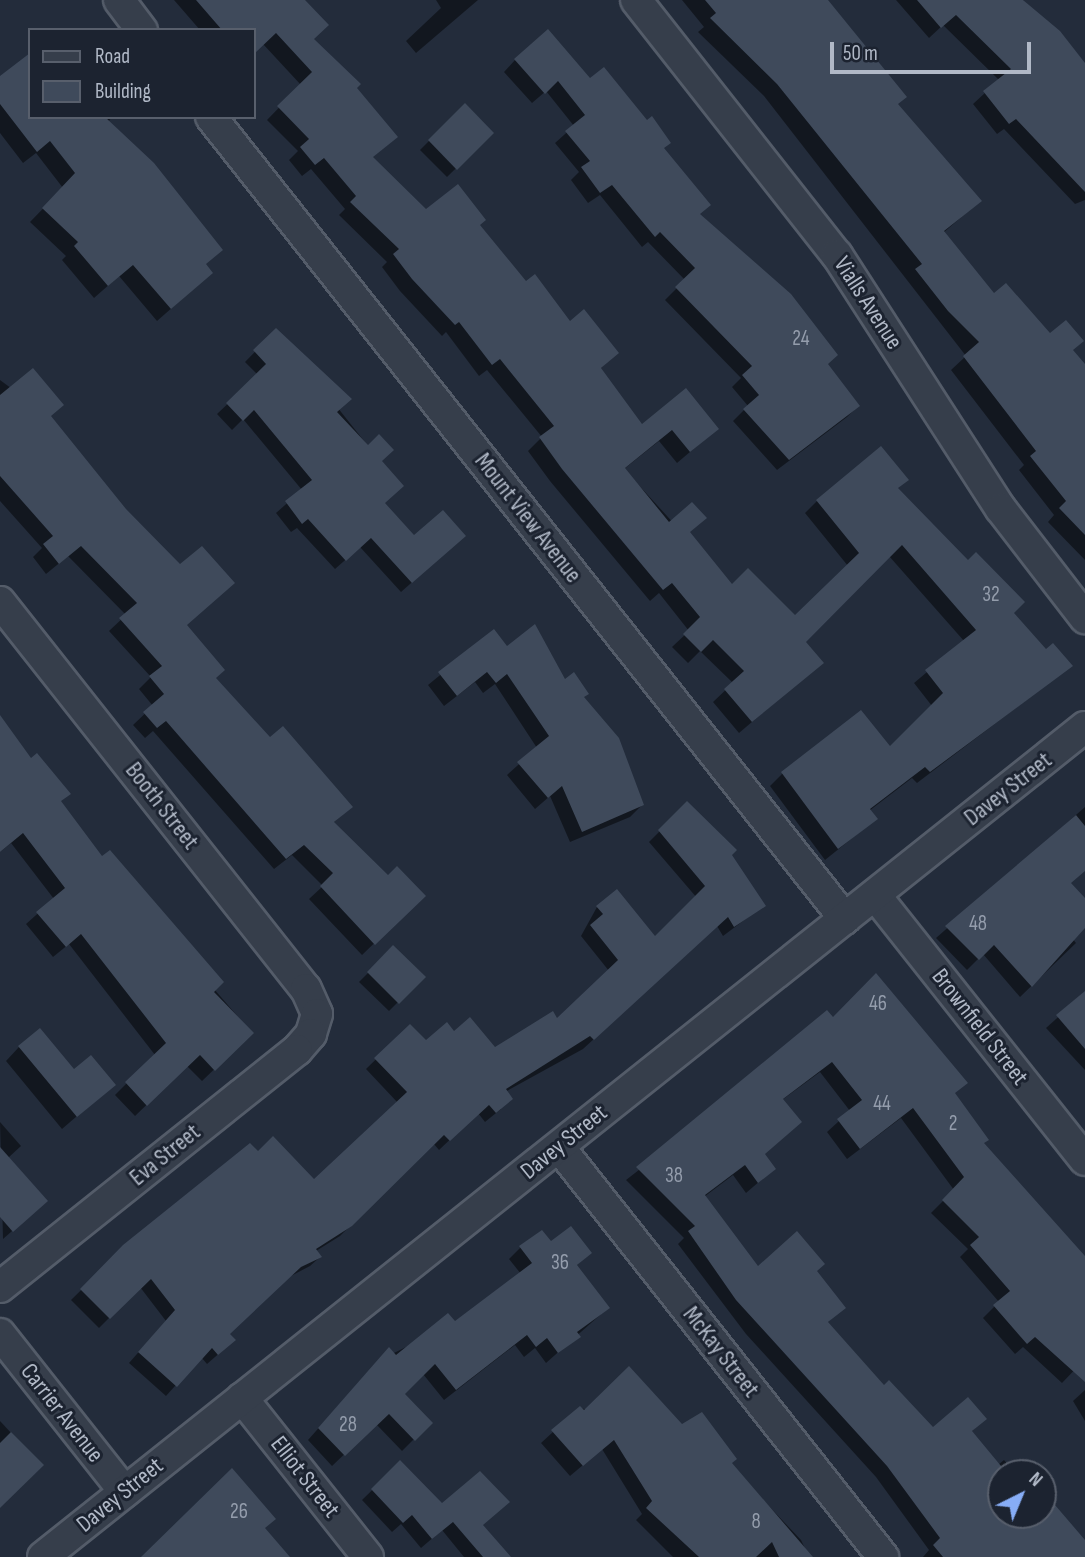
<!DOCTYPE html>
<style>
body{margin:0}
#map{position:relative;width:1085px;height:1557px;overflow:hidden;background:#232c3b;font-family:"Sofia Sans Condensed",sans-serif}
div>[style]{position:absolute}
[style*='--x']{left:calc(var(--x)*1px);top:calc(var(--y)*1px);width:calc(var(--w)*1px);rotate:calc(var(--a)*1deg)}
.shadow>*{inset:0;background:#0007}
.building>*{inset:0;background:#3f4a5b}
.roads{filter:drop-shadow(2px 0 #545c69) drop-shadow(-2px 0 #545c69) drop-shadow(0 2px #545c69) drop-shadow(0 -2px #545c69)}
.street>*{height:30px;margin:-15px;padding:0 15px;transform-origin:15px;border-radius:15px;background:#363e4b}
span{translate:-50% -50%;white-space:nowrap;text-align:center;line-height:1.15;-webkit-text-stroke:6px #1c2330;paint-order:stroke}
.number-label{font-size:21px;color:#949dac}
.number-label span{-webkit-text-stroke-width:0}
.street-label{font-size:24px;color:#b1b9c7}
.legend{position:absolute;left:28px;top:28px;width:228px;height:91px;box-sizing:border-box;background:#1c2330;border:2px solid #585f6c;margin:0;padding:9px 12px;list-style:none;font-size:21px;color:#b1b9c7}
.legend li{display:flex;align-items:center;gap:14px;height:35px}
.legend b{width:35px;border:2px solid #585f6c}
.north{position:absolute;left:987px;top:1459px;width:70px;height:70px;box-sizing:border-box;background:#1c2330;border:2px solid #585f6c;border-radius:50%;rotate:43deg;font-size:19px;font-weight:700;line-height:28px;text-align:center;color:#b1b9c7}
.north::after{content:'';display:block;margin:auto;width:24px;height:32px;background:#87adf6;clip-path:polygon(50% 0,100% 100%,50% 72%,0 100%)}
.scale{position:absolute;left:830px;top:42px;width:201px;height:32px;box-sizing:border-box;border:4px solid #b1b9c7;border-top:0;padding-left:9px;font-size:21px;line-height:24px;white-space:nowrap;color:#b1b9c7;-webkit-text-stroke:5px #1c2330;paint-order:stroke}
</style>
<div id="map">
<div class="shadow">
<div style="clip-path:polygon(174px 0,303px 0,312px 39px,355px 88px,372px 158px,426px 211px,478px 225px,525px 283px,570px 323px,617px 353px,600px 369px,642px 426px,717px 429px,677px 463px,659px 441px,624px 469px,732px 587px,795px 617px,848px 566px,805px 513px,817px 501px,897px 489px,1046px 651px,1071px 666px,917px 783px,912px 778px,869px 811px,876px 819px,825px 860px,770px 786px,782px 774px,890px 749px,932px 706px,914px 683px,964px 641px,889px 556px,803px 642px,821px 663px,739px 733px,713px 702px,733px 683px,700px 651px,688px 663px,672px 647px,689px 631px,659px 593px,650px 601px,550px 481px,528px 451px,542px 437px,487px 370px,479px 376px,446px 332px,442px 336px,400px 291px,382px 267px,387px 262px,339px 215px,345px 209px,311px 169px,302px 176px,289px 160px,298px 151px,267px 120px,301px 85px,263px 44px,254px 52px,254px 30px,200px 30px)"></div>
<div style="clip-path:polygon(436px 0,478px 0,416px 53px,406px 41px,441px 8px)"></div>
<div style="clip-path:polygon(682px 0,820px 0,896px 105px,980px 201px,943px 233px,993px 296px,1085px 367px,1085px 560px,1048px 522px,1054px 515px,1019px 470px,1024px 465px,951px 370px,966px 356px,764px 96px,698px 32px,704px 27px)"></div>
<div style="clip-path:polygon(896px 0,1023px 0,1085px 75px,1085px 200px,1075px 204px,1004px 129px,997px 134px,973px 104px,999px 80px,943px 25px,929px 38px)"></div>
<div style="clip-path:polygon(515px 60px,590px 80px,662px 149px,698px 215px,858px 406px,847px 417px,777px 470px,733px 421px,748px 406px,732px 387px,741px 378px,665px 300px,685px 280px,648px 242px,642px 247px,600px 195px,588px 203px,571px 180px,579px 172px,555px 143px,574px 126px,546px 91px,532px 103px,504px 72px)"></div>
<div style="clip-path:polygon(0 78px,30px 117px,112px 117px,108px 122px,204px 265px,198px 285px,157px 321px,119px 276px,94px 298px,62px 260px,66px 256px,30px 222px,63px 188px,36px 153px,23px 163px,0 133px)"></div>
<div style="clip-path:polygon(465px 105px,492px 133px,447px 177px,420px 150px)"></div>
<div style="clip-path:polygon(276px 330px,380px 461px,383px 504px,414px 538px,453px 546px,401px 592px,360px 547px,335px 569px,297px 528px,291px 532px,276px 513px,302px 490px,243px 419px,232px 430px,217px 414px,258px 375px,245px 362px)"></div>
<div style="clip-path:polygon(0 380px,50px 417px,214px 679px,270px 739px,351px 807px,333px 823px,388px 878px,423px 896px,362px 955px,309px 899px,323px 886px,292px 855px,274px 869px,153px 731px,145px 738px,133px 725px,153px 706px,139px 689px,151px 677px,109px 631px,126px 615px,68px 556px,46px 574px,33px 557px,42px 548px,0 501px)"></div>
<div style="clip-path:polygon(494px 631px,507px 648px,565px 681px,642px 805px,630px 817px,570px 842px,550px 796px,535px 809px,507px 775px,537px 748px,495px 684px,483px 693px,475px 682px,444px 706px,428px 685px)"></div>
<div style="clip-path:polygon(0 718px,102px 859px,252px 1033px,202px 1081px,187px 1066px,135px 1116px,115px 1095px,155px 1055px,69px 944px,53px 957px,26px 924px,54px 899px,11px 843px,0 852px)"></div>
<div style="clip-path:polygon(687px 804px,763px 906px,723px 936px,717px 926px,583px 1049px,505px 1092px,501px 1109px,485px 1122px,478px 1113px,439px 1150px,433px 1143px,340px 1236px,316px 1251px,320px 1257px,310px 1266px,289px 1277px,228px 1334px,223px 1350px,207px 1364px,201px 1357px,166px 1396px,129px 1363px,166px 1321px,140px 1287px,99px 1328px,71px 1300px,125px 1247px,257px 1154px,314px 1182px,398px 1103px,366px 1069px,410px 1026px,426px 1042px,454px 1034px,495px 1049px,557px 1020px,609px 971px,581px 936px,597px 907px,655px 939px,697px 898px,649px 842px)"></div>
<div style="clip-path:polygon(1085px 807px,1085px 869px,1069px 884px,1085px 900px,1085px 926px,1072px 938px,1076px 943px,1020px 997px,983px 954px,967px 970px,936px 938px)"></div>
<div style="clip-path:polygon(393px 948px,423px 977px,389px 1011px,359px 982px)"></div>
<div style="clip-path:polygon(1085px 993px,1085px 1070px,1046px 1028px)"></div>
<div style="clip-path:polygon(833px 1019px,954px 1094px,982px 1144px,1085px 1263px,1085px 1359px,1062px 1383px,1023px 1347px,1015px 1354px,983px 1318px,999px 1302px,960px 1257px,968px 1249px,931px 1213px,954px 1190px,901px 1118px,847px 1159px,827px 1132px,850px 1111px,820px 1072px,782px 1100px,763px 1155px,774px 1169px,746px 1193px,733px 1175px,704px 1197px,757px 1268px,815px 1271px,844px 1307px,827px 1323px,884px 1388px,933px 1429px,984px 1419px,971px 1432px,998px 1465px,1004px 1460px,1015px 1473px,1001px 1473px,1001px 1515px,1043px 1515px,1043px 1497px,1085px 1543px,1085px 1557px,923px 1557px,929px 1550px,876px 1477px,746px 1334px,678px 1244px,684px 1238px,626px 1180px)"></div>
<div style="clip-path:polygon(19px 1047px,74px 1071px,113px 1085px,62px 1129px,6px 1061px)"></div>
<div style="clip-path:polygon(0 1122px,21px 1146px,8px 1158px,36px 1210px,3px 1239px)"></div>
<div style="clip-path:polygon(551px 1244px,590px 1253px,576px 1266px,608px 1308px,546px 1363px,535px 1348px,524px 1357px,515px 1345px,444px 1400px,423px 1374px,403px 1394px,430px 1423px,402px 1451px,376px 1424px,332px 1466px,308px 1440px,378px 1361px,454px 1323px,521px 1274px,509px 1259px,521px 1247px)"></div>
<div style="clip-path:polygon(1085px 1390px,1085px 1421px,1073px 1401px)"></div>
<div style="clip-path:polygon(579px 1408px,682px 1426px,729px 1464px,801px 1540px,809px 1557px,673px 1557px,636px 1520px,642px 1514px,602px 1449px,570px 1476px,541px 1443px)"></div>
<div style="clip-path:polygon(0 1421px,41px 1465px,0 1504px)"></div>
<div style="clip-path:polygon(400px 1463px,441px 1505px,482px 1525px,508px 1557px,464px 1557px,442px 1530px,421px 1548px,401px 1524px,392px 1532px,362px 1500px)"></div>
</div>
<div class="building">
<div style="clip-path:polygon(196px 0,305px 0,329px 25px,314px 39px,361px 84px,357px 88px,398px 137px,373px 157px,426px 209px,458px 184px,486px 220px,480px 225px,526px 281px,535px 274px,570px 321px,584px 309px,619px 353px,601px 368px,642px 424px,686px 388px,719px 429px,690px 452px,672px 430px,625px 468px,669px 522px,692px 502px,707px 518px,690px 532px,732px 584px,748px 568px,795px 615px,859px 553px,816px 500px,881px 446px,909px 480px,898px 488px,968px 560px,976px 552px,1025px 602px,1014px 613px,1046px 649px,1053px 643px,1073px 666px,930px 772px,925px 767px,870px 809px,878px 819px,838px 849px,781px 772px,861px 710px,890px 746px,943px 693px,925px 670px,976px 630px,902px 545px,806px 642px,824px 663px,752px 722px,724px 689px,744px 671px,713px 640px,701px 652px,683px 634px,700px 617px,672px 583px,663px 590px,562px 469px,539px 437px,554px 426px,500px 359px,492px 365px,459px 322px,455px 325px,412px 279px,393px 254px,399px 249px,350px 202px,356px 196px,324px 158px,315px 165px,300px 147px,309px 139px,277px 106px,312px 72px,276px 33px,254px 54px,254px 30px,222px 30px)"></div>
<div style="clip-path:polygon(705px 0,828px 0,907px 97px,898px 104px,982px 201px,944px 231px,994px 293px,1006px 283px,1050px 333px,1066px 320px,1084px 341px,1073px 350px,1085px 364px,1085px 535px,1059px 508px,1066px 501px,1030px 456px,1036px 451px,963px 356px,979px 342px,948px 311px,915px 269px,922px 264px,777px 84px,710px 18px,716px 13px)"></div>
<div style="clip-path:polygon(917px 0,1023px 0,1060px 31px,1085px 63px,1085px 192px,1016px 119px,1009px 124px,983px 91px,1011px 69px,956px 15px,941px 28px)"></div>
<div style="clip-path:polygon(548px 29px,590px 78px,604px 67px,647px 120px,652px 116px,671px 143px,664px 148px,711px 205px,700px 214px,791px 294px,838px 355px,828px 364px,860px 406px,789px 460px,743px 409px,759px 395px,742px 375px,752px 366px,675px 287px,695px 268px,660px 232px,655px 237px,612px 185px,600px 193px,581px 167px,590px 161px,565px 131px,585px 115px,558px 81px,545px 94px,514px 59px)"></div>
<div style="clip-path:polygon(30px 53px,30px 117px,105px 117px,154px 163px,223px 250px,206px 264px,213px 273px,171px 309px,133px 265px,108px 286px,74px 246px,78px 242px,42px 208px,75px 173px,50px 141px,37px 152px,0 104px,0 76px)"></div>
<div style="clip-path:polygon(465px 103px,494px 133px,457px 170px,428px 140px)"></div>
<div style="clip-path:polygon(276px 328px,352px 399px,337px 412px,368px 445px,379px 434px,394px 450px,382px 461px,404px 486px,385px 503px,414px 535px,443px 510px,466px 536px,412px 583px,371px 538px,346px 561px,308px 519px,302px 524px,285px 501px,312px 480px,254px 410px,243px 421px,226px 403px,266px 364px,253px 350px)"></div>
<div style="clip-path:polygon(33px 368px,64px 405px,51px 416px,126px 509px,180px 564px,202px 546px,235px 583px,187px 625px,225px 670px,216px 678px,270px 737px,283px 726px,353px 807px,334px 822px,388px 875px,397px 866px,426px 896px,375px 945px,320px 886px,333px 873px,304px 845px,286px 859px,166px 721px,157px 728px,143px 712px,164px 694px,149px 676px,162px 666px,119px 618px,137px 603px,81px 546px,59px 564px,43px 544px,53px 536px,0 476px,0 395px)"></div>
<div style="clip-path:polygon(535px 624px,565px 679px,574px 672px,589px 694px,584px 697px,619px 738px,644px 805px,582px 832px,562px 786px,548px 798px,517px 762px,549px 736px,507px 674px,496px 683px,487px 672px,457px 696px,438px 672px,494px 629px,507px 646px)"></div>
<div style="clip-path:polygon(0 715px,31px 758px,37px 753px,71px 794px,61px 801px,102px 856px,110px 850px,224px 982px,214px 992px,254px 1033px,215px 1071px,200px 1055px,147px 1106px,125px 1082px,166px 1043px,81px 934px,66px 947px,36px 912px,65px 888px,23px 833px,0 852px)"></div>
<div style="clip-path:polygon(687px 801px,737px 850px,732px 855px,766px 906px,734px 927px,728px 917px,594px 1040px,590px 1036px,506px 1089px,513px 1099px,496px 1113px,489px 1105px,450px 1141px,444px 1135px,352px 1226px,316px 1249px,322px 1257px,301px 1267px,230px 1334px,236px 1340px,218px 1355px,212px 1348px,177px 1387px,138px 1352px,175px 1310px,151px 1279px,110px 1319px,80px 1289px,123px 1245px,250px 1143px,258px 1151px,273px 1136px,314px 1179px,407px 1092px,374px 1058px,410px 1024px,426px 1040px,447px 1022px,454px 1031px,470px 1017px,495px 1047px,553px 1011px,557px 1018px,618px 960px,590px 925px,603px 914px,596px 906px,617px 889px,655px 936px,705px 886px,658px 830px)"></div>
<div style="clip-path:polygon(1076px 815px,1085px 826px,1085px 871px,1071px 883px,1085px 898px,1085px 928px,1032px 987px,994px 945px,979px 960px,945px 926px)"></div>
<div style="clip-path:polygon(393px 945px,426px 977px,399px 1004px,367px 972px)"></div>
<div style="clip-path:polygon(876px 973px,968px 1083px,955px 1093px,989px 1140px,984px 1143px,1085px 1256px,1085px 1382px,1035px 1337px,1027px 1344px,993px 1305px,1010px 1291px,970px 1245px,979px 1237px,942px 1200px,964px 1177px,913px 1108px,860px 1149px,837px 1119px,862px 1100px,832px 1062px,783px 1099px,802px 1122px,765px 1154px,776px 1169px,758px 1183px,745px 1165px,705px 1195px,758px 1266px,797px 1231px,825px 1264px,817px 1271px,846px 1308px,828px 1322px,884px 1385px,889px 1380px,933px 1427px,968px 1397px,987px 1419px,972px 1431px,1001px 1466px,1001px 1515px,1043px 1515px,1043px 1491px,1085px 1540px,1085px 1557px,943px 1557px,933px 1545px,940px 1538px,887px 1466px,736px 1300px,688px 1231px,695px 1226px,636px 1167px,827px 1010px,833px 1017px)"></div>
<div style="clip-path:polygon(1085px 991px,1085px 1049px,1056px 1015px)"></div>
<div style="clip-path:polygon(40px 1028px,74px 1069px,91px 1055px,116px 1085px,77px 1117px,18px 1046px)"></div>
<div style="clip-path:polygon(0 1147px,48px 1201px,13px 1232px,0 1217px)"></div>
<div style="clip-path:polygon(571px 1226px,592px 1253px,577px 1265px,610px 1308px,577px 1332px,581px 1337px,558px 1353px,547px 1338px,536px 1347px,527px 1335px,456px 1390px,435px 1364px,405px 1394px,433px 1423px,415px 1441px,389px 1414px,345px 1456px,318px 1428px,389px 1347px,396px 1355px,448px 1313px,455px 1321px,532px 1263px,519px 1246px,542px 1230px,551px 1241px)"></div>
<div style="clip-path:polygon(629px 1366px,682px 1424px,702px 1412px,737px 1459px,732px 1463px,813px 1557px,779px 1557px,772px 1542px,756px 1557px,699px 1557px,646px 1508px,652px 1501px,614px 1440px,583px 1466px,551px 1430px,580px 1406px,584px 1410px)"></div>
<div style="clip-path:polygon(11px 1432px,44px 1465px,0 1508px,0 1443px)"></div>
<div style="clip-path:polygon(400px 1460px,442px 1503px,480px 1471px,510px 1502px,483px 1525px,511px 1557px,483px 1557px,453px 1522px,432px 1539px,412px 1515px,403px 1523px,371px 1489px)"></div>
<div style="clip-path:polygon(232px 1468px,276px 1519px,265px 1528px,290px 1557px,141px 1557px)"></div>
</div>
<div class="roads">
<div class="street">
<div style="--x:119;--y:0;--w:38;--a:53"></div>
<div style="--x:636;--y:0;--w:325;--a:51.8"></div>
<div style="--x:837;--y:255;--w:302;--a:57.2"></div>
<div style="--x:1001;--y:509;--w:138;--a:52.4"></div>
<div style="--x:211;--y:117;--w:1022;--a:51.67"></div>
<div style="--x:0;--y:602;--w:493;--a:51.7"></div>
<div style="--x:306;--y:989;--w:27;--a:66"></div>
<div style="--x:317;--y:1014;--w:21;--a:107"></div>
<div style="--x:311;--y:1034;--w:21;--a:131"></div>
<div style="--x:297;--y:1050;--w:380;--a:141.4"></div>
<div style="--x:875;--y:895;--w:338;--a:51.6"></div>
<div style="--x:559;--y:1147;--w:523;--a:51.68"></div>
<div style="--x:0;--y:1334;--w:201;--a:51.7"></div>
<div style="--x:242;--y:1398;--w:203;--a:51.6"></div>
<div style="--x:43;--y:1557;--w:1332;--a:-38.54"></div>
</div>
</div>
<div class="number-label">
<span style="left:801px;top:339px">24</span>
<span style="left:991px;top:595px">32</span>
<span style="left:978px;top:924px">48</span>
<span style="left:878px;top:1004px">46</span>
<span style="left:882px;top:1104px">44</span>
<span style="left:953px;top:1124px">2</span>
<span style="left:674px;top:1176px">38</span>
<span style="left:560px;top:1263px">36</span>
<span style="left:348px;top:1425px">28</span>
<span style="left:239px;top:1512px">26</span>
<span style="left:756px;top:1522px">8</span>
</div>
<div class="street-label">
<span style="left:868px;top:303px;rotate:57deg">Vialls Avenue</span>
<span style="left:528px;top:518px;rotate:52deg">Mount View Avenue</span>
<span style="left:1008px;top:789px;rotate:-38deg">Davey Street</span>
<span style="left:162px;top:806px;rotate:52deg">Booth Street</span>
<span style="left:980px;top:1027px;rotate:52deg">Brownfield Street</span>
<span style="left:564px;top:1142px;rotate:-39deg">Davey Street</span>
<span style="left:165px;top:1155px;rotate:-39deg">Eva Street</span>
<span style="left:721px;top:1352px;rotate:52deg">McKay Street</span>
<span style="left:62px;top:1413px;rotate:52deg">Carrier Avenue</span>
<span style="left:305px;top:1477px;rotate:52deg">Elliot Street</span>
<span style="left:120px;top:1495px;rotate:-39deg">Davey Street</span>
</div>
<ul class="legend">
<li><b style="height:9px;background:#363e4b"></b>Road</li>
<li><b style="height:19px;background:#3f4a5b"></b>Building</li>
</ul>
<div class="north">N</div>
<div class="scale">50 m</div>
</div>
